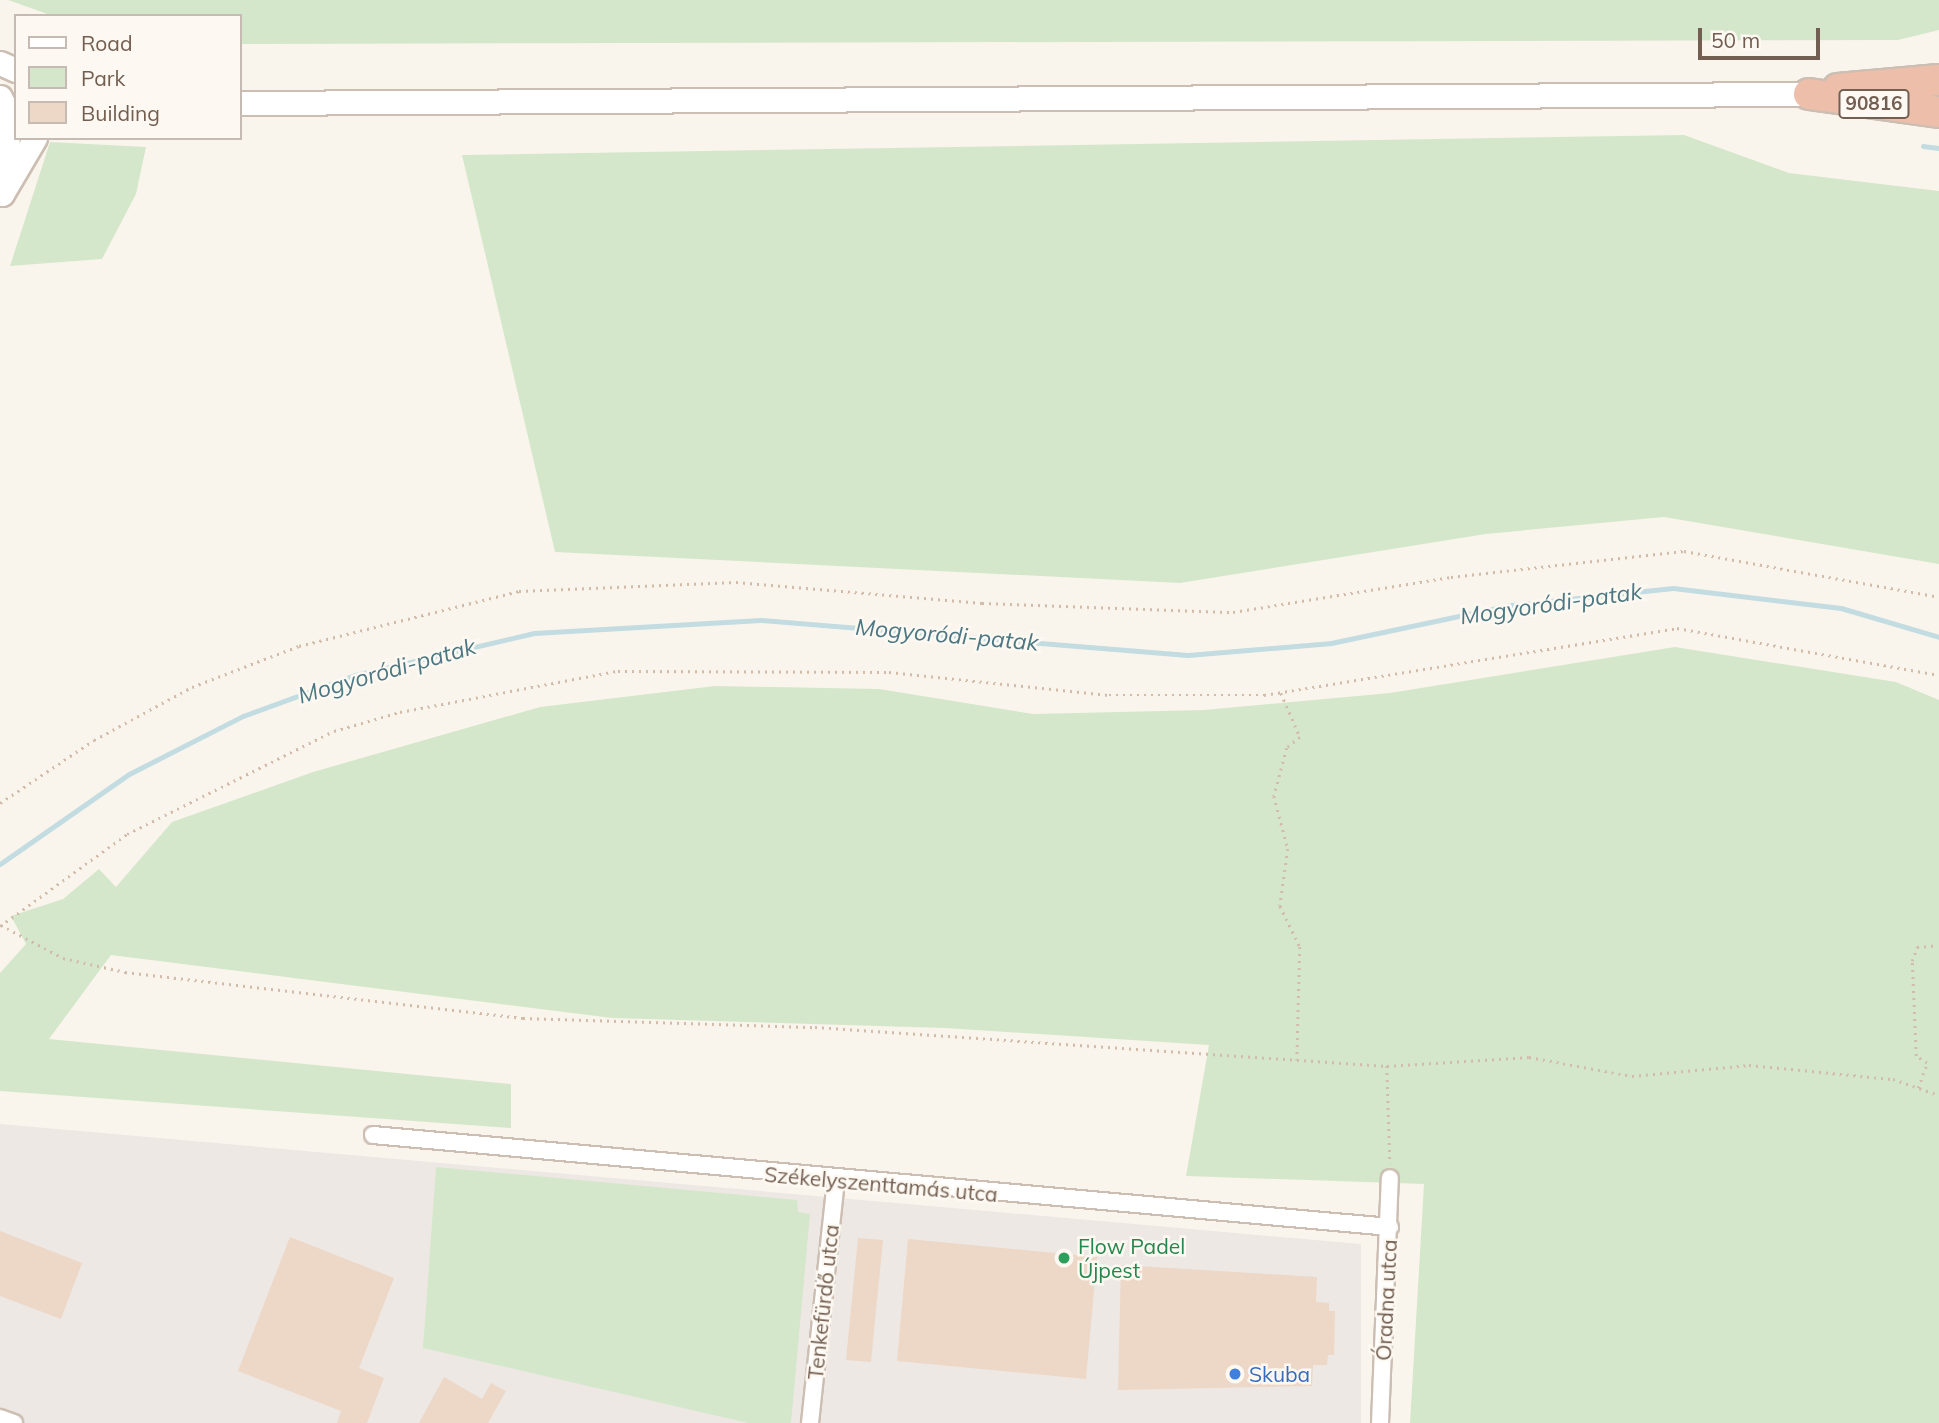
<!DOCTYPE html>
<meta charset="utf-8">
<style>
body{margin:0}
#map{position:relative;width:1939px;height:1423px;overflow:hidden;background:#faf5ec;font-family:Mulish,sans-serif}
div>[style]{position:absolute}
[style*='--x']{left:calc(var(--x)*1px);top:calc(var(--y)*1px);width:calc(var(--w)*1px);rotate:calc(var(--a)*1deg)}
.industrial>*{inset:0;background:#ede8e4}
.green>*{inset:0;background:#d5e7cb}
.stream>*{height:5px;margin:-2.5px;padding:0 2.5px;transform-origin:2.5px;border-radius:2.5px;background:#c2dce2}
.building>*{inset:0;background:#edd7c7}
.path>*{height:2.5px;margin-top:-1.25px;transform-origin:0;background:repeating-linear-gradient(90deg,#d2bba9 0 2px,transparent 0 7px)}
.roads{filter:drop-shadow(2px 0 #ccbeb2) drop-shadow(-2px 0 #ccbeb2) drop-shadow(0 2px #ccbeb2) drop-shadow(0 -2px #ccbeb2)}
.street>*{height:16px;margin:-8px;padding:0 8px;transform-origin:8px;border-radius:8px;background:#fff}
.secondary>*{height:23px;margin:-11.5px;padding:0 11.5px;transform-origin:11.5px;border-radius:11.5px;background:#fff}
.highway>*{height:30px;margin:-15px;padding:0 15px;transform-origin:15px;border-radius:15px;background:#edbfab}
.dots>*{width:19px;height:19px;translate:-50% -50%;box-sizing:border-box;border:4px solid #fdf9f2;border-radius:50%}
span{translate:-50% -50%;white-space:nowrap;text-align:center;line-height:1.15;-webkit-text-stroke:5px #fdf9f2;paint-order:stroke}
.shield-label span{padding:2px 5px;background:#fdf9f2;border:2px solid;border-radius:5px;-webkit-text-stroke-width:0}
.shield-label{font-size:19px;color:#735f51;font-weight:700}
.street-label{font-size:21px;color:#735f51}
.leisure-label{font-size:21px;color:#27864d}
.left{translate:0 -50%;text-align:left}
.shop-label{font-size:21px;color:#366cbe}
.water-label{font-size:23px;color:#4d7883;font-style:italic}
.legend{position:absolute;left:14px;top:14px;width:228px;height:126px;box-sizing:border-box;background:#fdf9f2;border:2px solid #c6bbb2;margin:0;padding:9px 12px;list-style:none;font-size:21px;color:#735f51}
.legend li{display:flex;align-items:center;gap:14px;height:35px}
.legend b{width:35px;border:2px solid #c6bbb2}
.scale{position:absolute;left:1698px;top:28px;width:122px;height:32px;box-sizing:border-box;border:4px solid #735f51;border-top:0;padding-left:9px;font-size:21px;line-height:24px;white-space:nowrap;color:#735f51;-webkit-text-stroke:5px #fdf9f2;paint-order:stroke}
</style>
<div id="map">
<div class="industrial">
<div style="clip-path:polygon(0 1124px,1361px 1244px,1361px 1423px,0 1423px)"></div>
</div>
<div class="green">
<div style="clip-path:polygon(8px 0,1939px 0,1939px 30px,1898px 40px,240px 44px,240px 16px,53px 16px)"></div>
<div style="clip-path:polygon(1684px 135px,1789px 173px,1939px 191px,1939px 564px,1664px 517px,1486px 534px,1180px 583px,555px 552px,462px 155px)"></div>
<div style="clip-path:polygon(50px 142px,146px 147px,136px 194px,102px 259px,10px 266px)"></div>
<div style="clip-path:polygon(1675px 647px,1896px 682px,1939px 700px,1939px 1423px,1410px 1423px,1424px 1184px,1186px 1176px,1209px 1045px,945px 1028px,612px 1018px,111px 955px,49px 1039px,511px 1084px,511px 1128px,0 1091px,0 973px,26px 944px,11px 916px,63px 899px,99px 869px,116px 887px,172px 822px,313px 772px,540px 707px,715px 686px,879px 689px,1033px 714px,1204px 710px,1390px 693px)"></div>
<div style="clip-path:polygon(436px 1167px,797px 1200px,798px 1212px,810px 1214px,791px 1423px,748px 1423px,423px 1348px)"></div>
</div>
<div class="stream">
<div style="--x:1923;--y:146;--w:16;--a:7"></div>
<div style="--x:0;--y:864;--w:157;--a:-34.9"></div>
<div style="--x:129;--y:774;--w:128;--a:-27"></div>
<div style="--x:243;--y:716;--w:119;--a:-20.1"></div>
<div style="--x:355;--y:675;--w:184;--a:-13.2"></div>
<div style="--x:534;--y:633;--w:227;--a:-3.3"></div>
<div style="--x:761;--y:620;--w:428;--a:4.7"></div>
<div style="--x:1188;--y:655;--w:144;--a:-4.8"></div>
<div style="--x:1331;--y:643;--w:184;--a:-11.9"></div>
<div style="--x:1511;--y:605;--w:163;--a:-6"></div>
<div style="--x:1673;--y:588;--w:169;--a:6.8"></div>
<div style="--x:1841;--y:608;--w:102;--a:16.5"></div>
</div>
<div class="building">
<div style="clip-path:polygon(0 1231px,82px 1263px,61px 1319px,0 1296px)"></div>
<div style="clip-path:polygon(290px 1237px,394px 1278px,359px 1368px,384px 1378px,367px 1423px,337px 1423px,341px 1411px,238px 1371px)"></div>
<div style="clip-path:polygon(858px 1238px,883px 1240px,871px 1362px,846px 1360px)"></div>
<div style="clip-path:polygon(908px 1239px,1097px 1257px,1086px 1379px,897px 1361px)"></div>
<div style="clip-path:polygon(1121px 1265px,1317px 1277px,1316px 1302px,1329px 1303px,1329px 1311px,1335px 1311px,1334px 1355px,1328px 1355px,1327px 1365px,1313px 1365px,1312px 1386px,1118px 1390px)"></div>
<div style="clip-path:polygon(444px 1377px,482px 1399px,491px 1383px,506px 1391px,488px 1423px,419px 1423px)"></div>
</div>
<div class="path">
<div style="--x:1281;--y:693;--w:48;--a:66.6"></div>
<div style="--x:1300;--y:737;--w:17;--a:140"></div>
<div style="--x:1287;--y:748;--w:50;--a:105.2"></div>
<div style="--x:1274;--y:796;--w:55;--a:75.2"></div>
<div style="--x:1288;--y:849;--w:58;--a:98"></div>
<div style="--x:1280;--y:906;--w:46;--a:64"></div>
<div style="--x:1300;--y:947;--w:113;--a:91.5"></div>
<div style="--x:0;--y:803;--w:113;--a:-33.8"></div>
<div style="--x:94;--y:740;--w:111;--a:-28.4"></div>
<div style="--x:192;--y:687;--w:115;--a:-21"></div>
<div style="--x:299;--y:646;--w:227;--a:-14"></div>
<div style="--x:519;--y:591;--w:217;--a:-2.4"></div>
<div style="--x:736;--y:582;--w:247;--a:4.9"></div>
<div style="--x:982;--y:603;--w:251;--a:2.1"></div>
<div style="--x:1233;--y:612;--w:221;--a:-9.1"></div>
<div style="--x:1451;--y:577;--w:234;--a:-6.4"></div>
<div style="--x:1684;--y:551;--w:259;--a:10.2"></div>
<div style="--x:1;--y:925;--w:70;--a:28"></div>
<div style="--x:63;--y:958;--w:64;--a:12.7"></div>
<div style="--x:125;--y:972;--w:401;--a:6.6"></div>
<div style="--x:523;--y:1018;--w:292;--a:1.8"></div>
<div style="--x:815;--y:1027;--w:573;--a:3.9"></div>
<div style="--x:1387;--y:1066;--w:98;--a:88.2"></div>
<div style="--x:0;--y:926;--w:157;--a:-35.9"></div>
<div style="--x:127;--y:834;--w:231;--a:-26.5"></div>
<div style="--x:334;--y:731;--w:69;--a:-16.1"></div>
<div style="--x:400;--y:712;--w:222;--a:-10.7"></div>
<div style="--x:618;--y:671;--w:271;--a:0.2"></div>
<div style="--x:889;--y:672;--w:221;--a:6"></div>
<div style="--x:1109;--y:695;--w:155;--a:0"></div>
<div style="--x:1264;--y:695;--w:418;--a:-9.2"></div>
<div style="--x:1677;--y:628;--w:266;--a:10.2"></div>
<div style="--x:1387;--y:1066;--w:142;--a:-3.6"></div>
<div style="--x:1529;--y:1057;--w:105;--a:10.5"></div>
<div style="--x:1632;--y:1076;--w:118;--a:-5.4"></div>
<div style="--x:1749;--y:1065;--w:145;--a:5.6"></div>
<div style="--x:1893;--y:1079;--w:49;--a:19.2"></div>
<div style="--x:1918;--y:1088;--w:27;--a:-70"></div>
<div style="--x:1927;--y:1063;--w:13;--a:-148"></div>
<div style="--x:1916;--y:1056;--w:95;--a:-92.4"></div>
<div style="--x:1912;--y:961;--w:15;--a:-70"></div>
<div style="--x:1917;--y:947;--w:21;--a:-5"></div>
</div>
<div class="roads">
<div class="street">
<div style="--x:373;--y:1135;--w:1021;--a:5.17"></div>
<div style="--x:0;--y:1418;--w:15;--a:20"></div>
<div style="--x:810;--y:1423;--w:244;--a:-83.9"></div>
<div style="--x:1380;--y:1423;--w:245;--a:-87.7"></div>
</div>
<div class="secondary">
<div style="--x:0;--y:63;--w:17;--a:24"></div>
<div style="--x:0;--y:97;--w:22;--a:63"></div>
<div style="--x:10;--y:117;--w:77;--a:95.9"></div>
<div style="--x:240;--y:103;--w:1569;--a:-0.33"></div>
<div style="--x:2;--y:194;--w:65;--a:-59.5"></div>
</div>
<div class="highway">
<div style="--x:1838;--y:89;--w:101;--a:-5.1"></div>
<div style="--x:1809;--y:94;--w:131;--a:7.9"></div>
</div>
</div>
<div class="dots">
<div style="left:1064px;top:1258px;background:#2e9e5b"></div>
<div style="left:1235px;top:1374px;background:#3f7fe0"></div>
</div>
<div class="shield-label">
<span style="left:1874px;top:104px">90816</span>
</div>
<div class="street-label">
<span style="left:881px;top:1184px;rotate:5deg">Székelyszenttamás utca</span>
<span style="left:1386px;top:1300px;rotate:-87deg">Óradna utca</span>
<span style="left:823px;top:1302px;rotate:-84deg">Tenkefürdő utca</span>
</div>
<div class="leisure-label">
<span class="left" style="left:1078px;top:1258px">Flow Padel<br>Újpest</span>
</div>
<div class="shop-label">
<span class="left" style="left:1249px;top:1374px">Skuba</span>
</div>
<div class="water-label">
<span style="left:1551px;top:604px;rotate:-8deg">Mogyoródi-patak</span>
<span style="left:947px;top:635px;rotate:5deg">Mogyoródi-patak</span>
<span style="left:387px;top:671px;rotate:-16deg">Mogyoródi-patak</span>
</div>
<ul class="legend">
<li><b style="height:9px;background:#fff"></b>Road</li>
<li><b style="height:19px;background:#d5e7cb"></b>Park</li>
<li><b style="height:19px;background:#edd7c7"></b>Building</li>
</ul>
<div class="scale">50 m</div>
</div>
